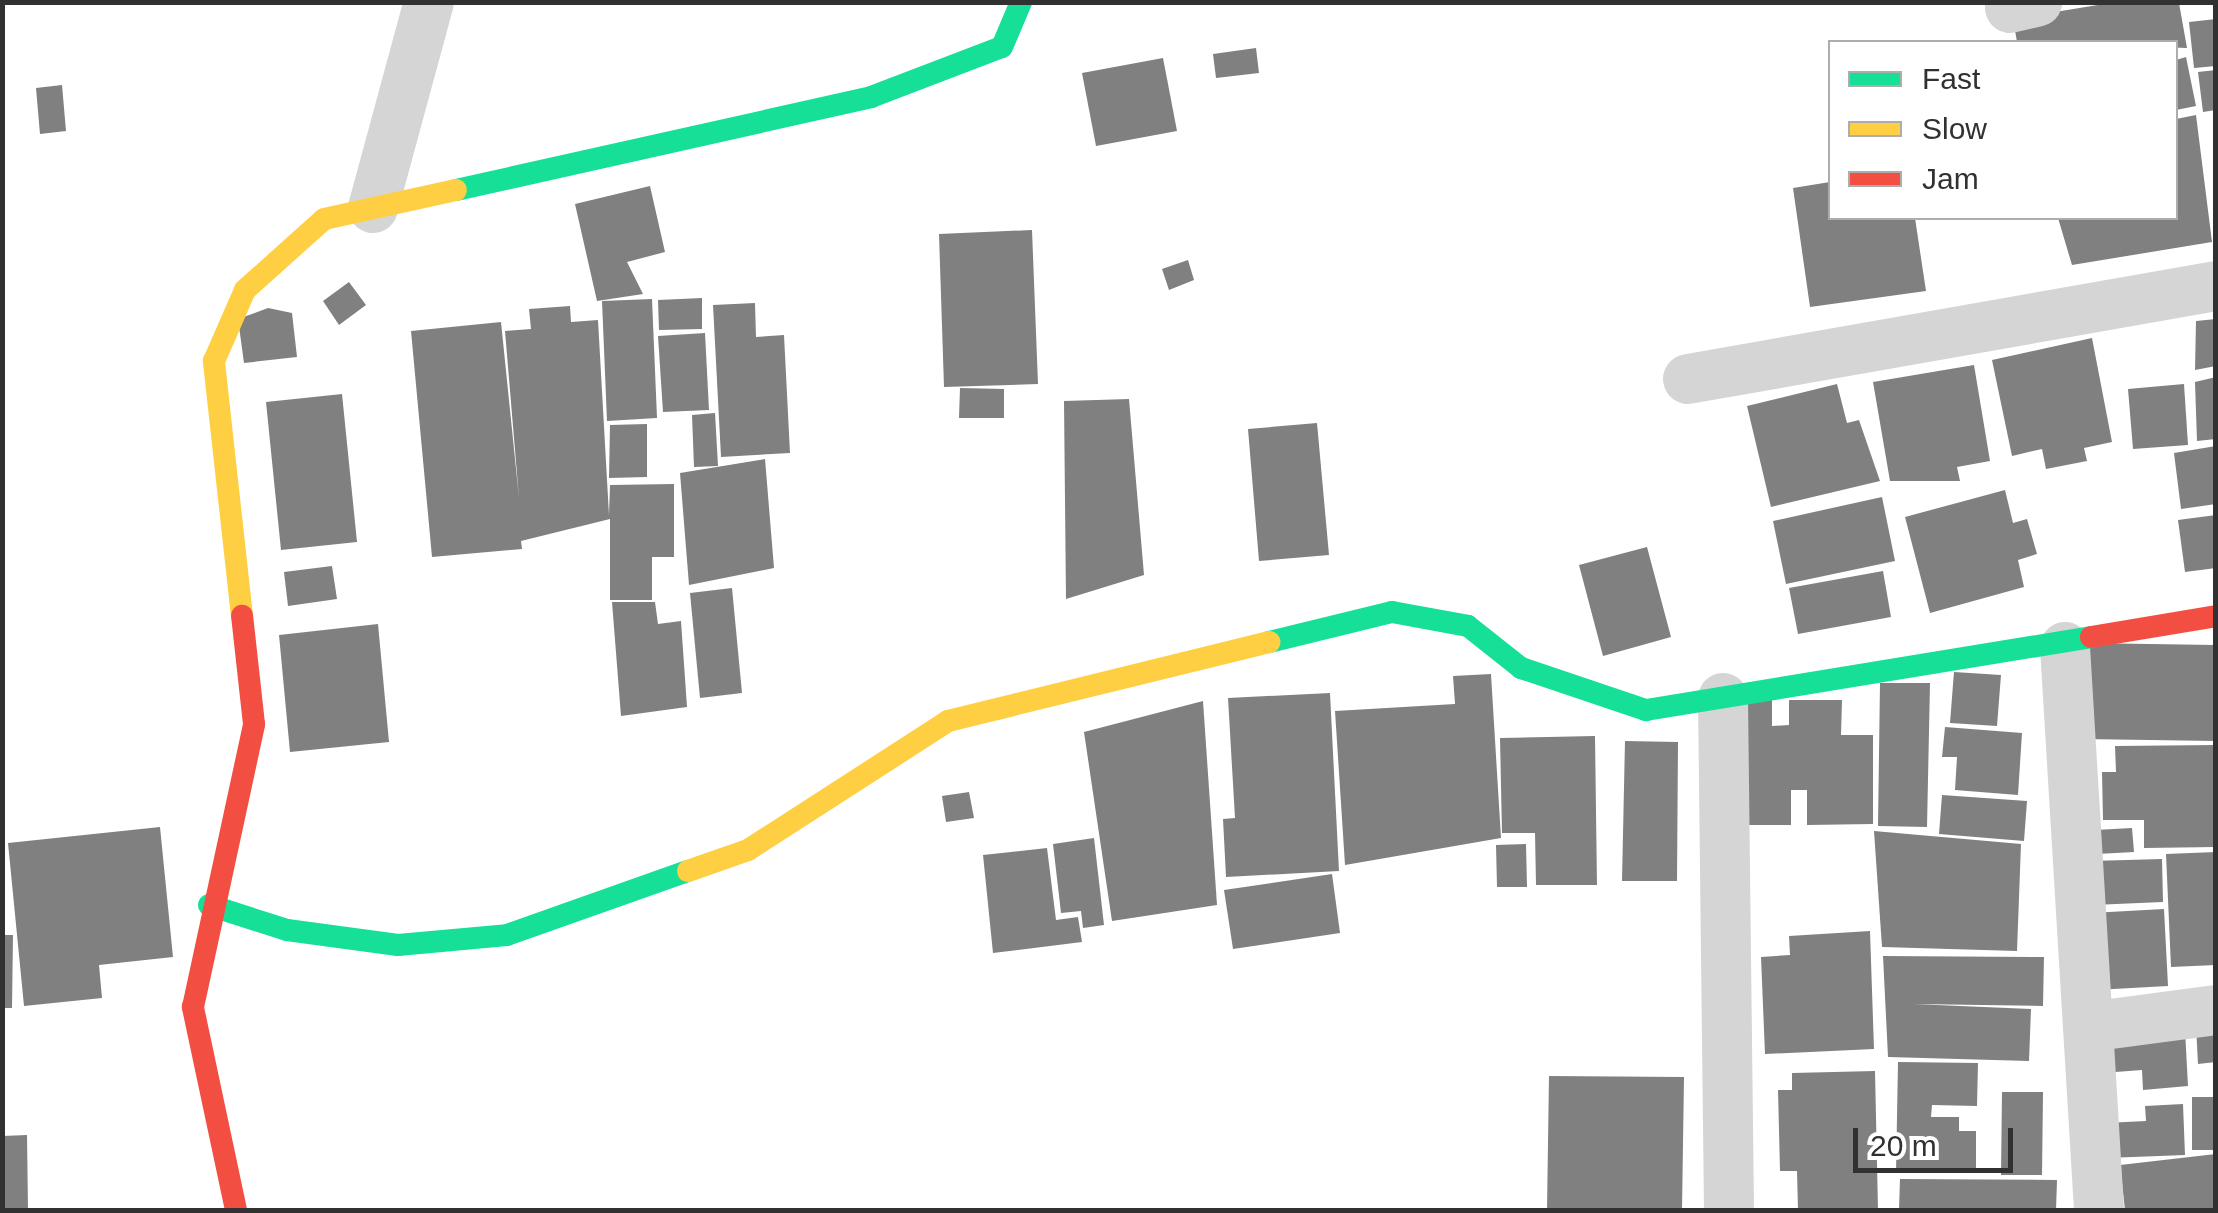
<!DOCTYPE html>
<style>
body{margin:0}
#map{position:relative;width:2218px;height:1213px;overflow:hidden;background:#fff;font-family:Arial,sans-serif}
div>[style]{position:absolute}
[style*='--x']{left:calc(var(--x)*1px);top:calc(var(--y)*1px);width:calc(var(--w)*1px);rotate:calc(var(--a)*1deg)}
.building>*{inset:0;background:#808080}
.street>*{height:50px;margin:-25px;padding:0 25px;transform-origin:25px;border-radius:25px;background:#d5d5d5}
.fast>*{height:22px;margin:-11px;padding:0 11px;transform-origin:11px;border-radius:11px;background:#16e098}
.slow>*{height:22px;margin:-11px;padding:0 11px;transform-origin:11px;border-radius:11px;background:#ffcf43}
.jam>*{height:22px;margin:-11px;padding:0 11px;transform-origin:11px;border-radius:11px;background:#f24e42}
span{translate:-50% -50%;white-space:nowrap;text-align:center;line-height:1.15;-webkit-text-stroke:10px #fff;paint-order:stroke}
.frame{position:absolute;inset:0;border:5px solid #313131;pointer-events:none}
.legend{position:absolute;left:1828px;top:40px;width:350px;height:180px;box-sizing:border-box;background:#fff;border:2px solid #adadad;margin:0;padding:12px 18px;list-style:none;font-size:30px;color:#313131}
.legend li{display:flex;align-items:center;gap:20px;height:50px}
.legend b{width:50px;border:2px solid #adadad}
.scale{position:absolute;left:1853px;top:1128px;width:160px;height:45px;box-sizing:border-box;border:5px solid #313131;border-top:0;padding-left:12px;font-size:30px;line-height:35px;white-space:nowrap;color:#313131;-webkit-text-stroke:8px #fff;paint-order:stroke}
</style>
<div id="map">
<div class="building">
<div style="clip-path:polygon(2110px 3px,2179px 3px,2187px 48px,2017px 42px,2013px 19px)"></div>
<div style="clip-path:polygon(2216px 19px,2216px 66px,2194px 68px,2189px 22px)"></div>
<div style="clip-path:polygon(1256px 48px,1259px 73px,1216px 78px,1213px 54px)"></div>
<div style="clip-path:polygon(2186px 57px,2196px 106px,2176px 110px,2176px 60px)"></div>
<div style="clip-path:polygon(1163px 58px,1177px 131px,1096px 146px,1082px 73px)"></div>
<div style="clip-path:polygon(2216px 70px,2216px 110px,2203px 112px,2198px 72px)"></div>
<div style="clip-path:polygon(62px 85px,66px 131px,40px 134px,36px 88px)"></div>
<div style="clip-path:polygon(2196px 115px,2212px 242px,2072px 265px,2058px 218px,2176px 218px,2176px 119px)"></div>
<div style="clip-path:polygon(1830px 182px,1830px 218px,1915px 218px,1926px 291px,1810px 307px,1793px 188px)"></div>
<div style="clip-path:polygon(650px 186px,665px 252px,627px 262px,643px 294px,597px 301px,575px 204px)"></div>
<div style="clip-path:polygon(1032px 230px,1038px 384px,944px 387px,939px 234px)"></div>
<div style="clip-path:polygon(1188px 260px,1194px 280px,1169px 290px,1162px 269px)"></div>
<div style="clip-path:polygon(349px 282px,366px 305px,339px 325px,323px 301px)"></div>
<div style="clip-path:polygon(702px 298px,702px 329px,659px 330px,658px 300px)"></div>
<div style="clip-path:polygon(652px 299px,657px 418px,607px 421px,602px 301px)"></div>
<div style="clip-path:polygon(755px 303px,756px 337px,784px 335px,790px 453px,721px 457px,713px 305px)"></div>
<div style="clip-path:polygon(570px 306px,571px 322px,598px 320px,609px 515px,610px 485px,674px 484px,674px 557px,652px 557px,652px 600px,610px 600px,610px 519px,521px 541px,522px 549px,432px 557px,411px 331px,501px 322px,519px 498px,505px 331px,531px 329px,529px 309px)"></div>
<div style="clip-path:polygon(268px 308px,292px 313px,297px 357px,244px 363px,238px 319px)"></div>
<div style="clip-path:polygon(2216px 319px,2216px 366px,2195px 370px,2196px 321px)"></div>
<div style="clip-path:polygon(705px 333px,709px 410px,663px 412px,658px 336px)"></div>
<div style="clip-path:polygon(2092px 338px,2112px 442px,2084px 448px,2087px 461px,2046px 469px,2042px 449px,2012px 456px,1992px 360px)"></div>
<div style="clip-path:polygon(1974px 365px,1990px 461px,1957px 467px,1960px 481px,1890px 481px,1873px 382px)"></div>
<div style="clip-path:polygon(2216px 377px,2216px 439px,2197px 441px,2195px 382px)"></div>
<div style="clip-path:polygon(1837px 384px,1847px 423px,1859px 420px,1880px 481px,1771px 507px,1747px 406px)"></div>
<div style="clip-path:polygon(2184px 384px,2188px 445px,2133px 449px,2128px 389px)"></div>
<div style="clip-path:polygon(960px 388px,1004px 389px,1004px 418px,959px 418px)"></div>
<div style="clip-path:polygon(342px 394px,357px 542px,281px 550px,266px 402px)"></div>
<div style="clip-path:polygon(1129px 399px,1144px 575px,1066px 599px,1064px 401px)"></div>
<div style="clip-path:polygon(715px 413px,718px 466px,694px 467px,692px 415px)"></div>
<div style="clip-path:polygon(1317px 423px,1329px 555px,1259px 561px,1248px 429px)"></div>
<div style="clip-path:polygon(647px 424px,647px 477px,609px 478px,610px 425px)"></div>
<div style="clip-path:polygon(2216px 446px,2216px 504px,2181px 509px,2174px 453px)"></div>
<div style="clip-path:polygon(765px 459px,774px 568px,689px 585px,680px 473px)"></div>
<div style="clip-path:polygon(2005px 490px,2013px 523px,2027px 519px,2037px 554px,2018px 560px,2024px 587px,1930px 613px,1905px 517px)"></div>
<div style="clip-path:polygon(1882px 497px,1895px 561px,1786px 584px,1773px 521px)"></div>
<div style="clip-path:polygon(2216px 515px,2216px 568px,2185px 572px,2178px 520px)"></div>
<div style="clip-path:polygon(1647px 547px,1671px 637px,1603px 656px,1579px 565px)"></div>
<div style="clip-path:polygon(332px 566px,337px 599px,288px 606px,284px 572px)"></div>
<div style="clip-path:polygon(1883px 571px,1891px 617px,1798px 634px,1789px 588px)"></div>
<div style="clip-path:polygon(732px 588px,742px 693px,700px 698px,690px 593px)"></div>
<div style="clip-path:polygon(612px 602px,655px 602px,658px 624px,681px 621px,687px 707px,621px 716px)"></div>
<div style="clip-path:polygon(378px 624px,389px 742px,290px 752px,279px 635px)"></div>
<div style="clip-path:polygon(2083px 643px,2216px 645px,2216px 741px,2082px 739px)"></div>
<div style="clip-path:polygon(1954px 672px,2001px 675px,1997px 726px,1950px 723px)"></div>
<div style="clip-path:polygon(1491px 674px,1501px 838px,1345px 865px,1335px 711px,1455px 704px,1453px 676px)"></div>
<div style="clip-path:polygon(1880px 683px,1930px 683px,1927px 827px,1878px 826px)"></div>
<div style="clip-path:polygon(1330px 693px,1339px 871px,1226px 877px,1223px 819px,1235px 818px,1228px 698px)"></div>
<div style="clip-path:polygon(1745px 700px,1772px 700px,1772px 726px,1789px 725px,1789px 700px,1842px 700px,1841px 735px,1873px 735px,1873px 824px,1807px 825px,1807px 790px,1791px 790px,1791px 825px,1744px 825px)"></div>
<div style="clip-path:polygon(1203px 701px,1217px 905px,1112px 921px,1084px 732px)"></div>
<div style="clip-path:polygon(1945px 727px,2022px 733px,2018px 795px,1955px 790px,1957px 757px,1942px 757px)"></div>
<div style="clip-path:polygon(1595px 736px,1597px 885px,1536px 885px,1535px 833px,1502px 833px,1500px 738px)"></div>
<div style="clip-path:polygon(1625px 741px,1678px 742px,1677px 881px,1622px 881px)"></div>
<div style="clip-path:polygon(2216px 745px,2216px 847px,2144px 848px,2144px 820px,2103px 820px,2102px 772px,2116px 772px,2115px 746px)"></div>
<div style="clip-path:polygon(969px 792px,974px 818px,946px 822px,942px 796px)"></div>
<div style="clip-path:polygon(1942px 795px,2027px 801px,2024px 841px,1939px 834px)"></div>
<div style="clip-path:polygon(160px 827px,173px 957px,99px 965px,102px 998px,24px 1006px,8px 843px)"></div>
<div style="clip-path:polygon(2132px 828px,2134px 852px,2097px 854px,2095px 830px)"></div>
<div style="clip-path:polygon(1874px 831px,2021px 844px,2017px 951px,1882px 947px)"></div>
<div style="clip-path:polygon(1094px 838px,1104px 925px,1083px 928px,1081px 911px,1061px 913px,1053px 844px)"></div>
<div style="clip-path:polygon(1526px 844px,1527px 887px,1497px 887px,1496px 845px)"></div>
<div style="clip-path:polygon(1047px 848px,1056px 920px,1078px 917px,1082px 942px,993px 953px,983px 855px)"></div>
<div style="clip-path:polygon(2216px 852px,2216px 965px,2171px 967px,2166px 854px)"></div>
<div style="clip-path:polygon(2162px 859px,2163px 902px,2093px 905px,2091px 861px)"></div>
<div style="clip-path:polygon(1332px 874px,1340px 933px,1233px 949px,1224px 890px)"></div>
<div style="clip-path:polygon(2164px 909px,2168px 986px,2095px 990px,2091px 913px)"></div>
<div style="clip-path:polygon(1870px 931px,1874px 1049px,1765px 1054px,1761px 957px,1790px 955px,1789px 936px)"></div>
<div style="clip-path:polygon(2px 935px,13px 935px,12px 1008px,2px 1008px)"></div>
<div style="clip-path:polygon(1883px 956px,2044px 957px,2043px 1006px,1913px 1004px,2031px 1009px,2029px 1061px,1888px 1057px)"></div>
<div style="clip-path:polygon(2216px 1025px,2216px 1062px,2198px 1064px,2196px 1026px)"></div>
<div style="clip-path:polygon(2185px 1030px,2188px 1086px,2143px 1090px,2142px 1070px,2102px 1073px,2099px 1036px)"></div>
<div style="clip-path:polygon(1898px 1062px,1978px 1063px,1977px 1106px,1932px 1105px,1931px 1117px,1959px 1117px,1959px 1131px,1976px 1131px,1976px 1173px,1896px 1172px)"></div>
<div style="clip-path:polygon(1875px 1071px,1878px 1210px,1798px 1210px,1797px 1171px,1780px 1171px,1778px 1090px,1792px 1090px,1792px 1073px)"></div>
<div style="clip-path:polygon(1549px 1076px,1684px 1077px,1682px 1210px,1547px 1210px)"></div>
<div style="clip-path:polygon(2002px 1092px,2043px 1092px,2042px 1175px,2001px 1175px)"></div>
<div style="clip-path:polygon(2192px 1097px,2216px 1097px,2216px 1150px,2192px 1150px)"></div>
<div style="clip-path:polygon(2183px 1104px,2185px 1155px,2107px 1158px,2105px 1123px,2146px 1121px,2145px 1106px)"></div>
<div style="clip-path:polygon(27px 1135px,28px 1210px,2px 1210px,2px 1136px)"></div>
<div style="clip-path:polygon(2216px 1154px,2216px 1210px,2125px 1210px,2120px 1165px)"></div>
<div style="clip-path:polygon(1900px 1179px,2057px 1180px,2056px 1210px,1899px 1210px)"></div>
</div>
<div class="street">
<div style="--x:2010;--y:8;--w:28;--a:-13"></div>
<div style="--x:373;--y:208;--w:213;--a:-74.8"></div>
<div style="--x:1688;--y:379;--w:536;--a:-9.99"></div>
<div style="--x:2065;--y:647;--w:564;--a:86.54"></div>
<div style="--x:1723;--y:698;--w:512;--a:89.33"></div>
<div style="--x:2088;--y:1027;--w:129;--a:-7.6"></div>
</div>
<div class="fast">
<div style="--x:456;--y:190;--w:425;--a:-12.6"></div>
<div style="--x:871;--y:97;--w:140;--a:-20.9"></div>
<div style="--x:1002;--y:47;--w:49;--a:-67.1"></div>
<div style="--x:1269;--y:642;--w:127;--a:-13.7"></div>
<div style="--x:1392;--y:612;--w:77;--a:10.4"></div>
<div style="--x:1468;--y:626;--w:68;--a:38.4"></div>
<div style="--x:1521;--y:668;--w:132;--a:18.6"></div>
<div style="--x:1646;--y:710;--w:451;--a:-9.3"></div>
<div style="--x:209;--y:905;--w:82;--a:17.8"></div>
<div style="--x:287;--y:930;--w:112;--a:7.7"></div>
<div style="--x:398;--y:945;--w:109;--a:-5.2"></div>
<div style="--x:507;--y:935;--w:192;--a:-19.5"></div>
</div>
<div class="slow">
<div style="--x:242;--y:616;--w:257;--a:-96.3"></div>
<div style="--x:214;--y:361;--w:77;--a:-66.4"></div>
<div style="--x:245;--y:290;--w:106;--a:-41.9"></div>
<div style="--x:324;--y:219;--w:135;--a:-12.4"></div>
<div style="--x:688;--y:871;--w:64;--a:-19.3"></div>
<div style="--x:748;--y:850;--w:238;--a:-32.8"></div>
<div style="--x:948;--y:721;--w:331;--a:-13.8"></div>
</div>
<div class="jam">
<div style="--x:2091;--y:637;--w:127;--a:-9.5"></div>
<div style="--x:236;--y:1210;--w:208;--a:-102"></div>
<div style="--x:193;--y:1007;--w:289;--a:-77.8"></div>
<div style="--x:254;--y:724;--w:109;--a:-96.3"></div>
</div>
<div class="frame"></div>
<ul class="legend">
<li><b style="height:12px;background:#16e098"></b>Fast</li>
<li><b style="height:12px;background:#ffcf43"></b>Slow</li>
<li><b style="height:12px;background:#f24e42"></b>Jam</li>
</ul>
<div class="scale">20 m</div>
</div>
